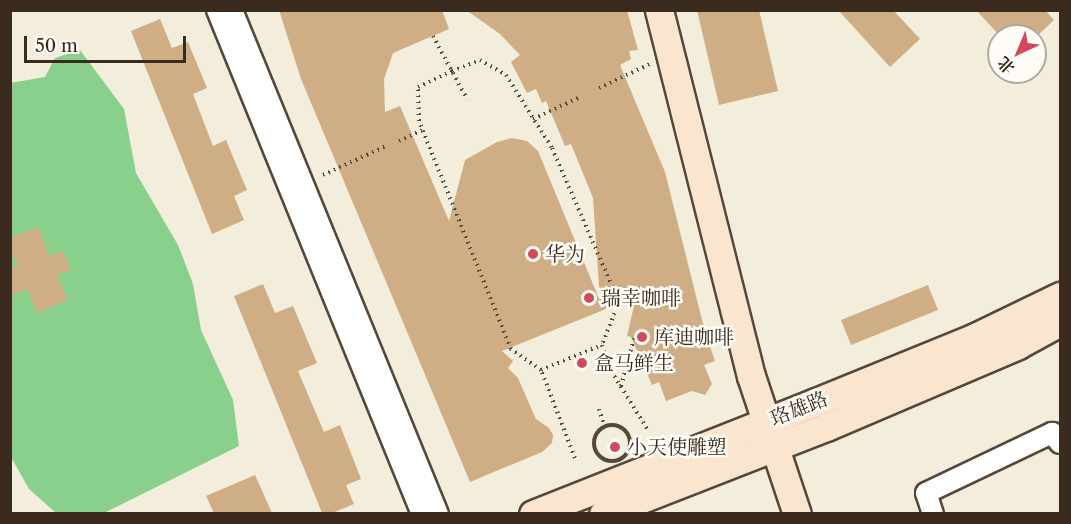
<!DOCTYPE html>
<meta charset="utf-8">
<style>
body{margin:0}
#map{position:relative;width:1071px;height:524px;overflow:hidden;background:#f3eedb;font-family:"Libre Caslon Text","Noto Serif SC",serif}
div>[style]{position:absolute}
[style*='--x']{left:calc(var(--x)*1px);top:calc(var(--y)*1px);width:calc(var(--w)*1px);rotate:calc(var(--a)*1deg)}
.green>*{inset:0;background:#89d08c}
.building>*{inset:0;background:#d0ae85}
.path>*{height:4px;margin-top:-2px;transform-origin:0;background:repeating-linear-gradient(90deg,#57473a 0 1.5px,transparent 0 6px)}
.path>.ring{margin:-2px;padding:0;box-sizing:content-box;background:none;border:4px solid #57473a;border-radius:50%}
.roads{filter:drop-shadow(2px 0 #57473a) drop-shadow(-2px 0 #57473a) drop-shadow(0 2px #57473a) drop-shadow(0 -2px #57473a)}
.street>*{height:20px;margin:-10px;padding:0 10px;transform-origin:10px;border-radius:10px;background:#fff}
.secondary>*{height:27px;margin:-13.5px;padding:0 13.5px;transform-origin:13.5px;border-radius:13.5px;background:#fbe5cf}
.dots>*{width:16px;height:16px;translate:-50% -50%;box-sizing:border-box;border:3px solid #fdfcf7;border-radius:50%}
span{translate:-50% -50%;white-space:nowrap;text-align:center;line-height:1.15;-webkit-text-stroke:5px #fdfcf7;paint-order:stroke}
.poi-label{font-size:20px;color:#3b2a1e}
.left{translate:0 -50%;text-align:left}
.street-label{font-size:20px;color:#3b2a1e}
.frame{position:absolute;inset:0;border:12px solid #3b2a1e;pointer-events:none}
.north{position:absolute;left:987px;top:24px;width:60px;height:60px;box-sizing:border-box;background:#fdfcf7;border:2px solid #afa8a0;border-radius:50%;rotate:224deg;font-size:16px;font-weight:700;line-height:24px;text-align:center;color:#3b2a1e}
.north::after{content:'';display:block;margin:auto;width:21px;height:27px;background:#d1495b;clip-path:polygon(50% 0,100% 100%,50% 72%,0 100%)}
.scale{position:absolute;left:24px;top:36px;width:162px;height:27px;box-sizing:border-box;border:3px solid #3b2a1e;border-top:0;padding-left:8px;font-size:18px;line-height:21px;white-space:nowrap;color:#3b2a1e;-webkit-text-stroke:4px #fdfcf7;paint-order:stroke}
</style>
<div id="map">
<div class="green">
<div style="clip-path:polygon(80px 50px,124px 109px,136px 173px,178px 245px,193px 284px,201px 330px,233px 400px,239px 446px,104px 513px,56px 513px,29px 489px,11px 457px,10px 83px,45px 77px,55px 58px)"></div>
</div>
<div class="building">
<div style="clip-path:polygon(279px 10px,442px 10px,449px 29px,393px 53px,384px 79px,385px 112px,400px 106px,449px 221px,465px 160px,497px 142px,512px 138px,527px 141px,538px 151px,600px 301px,593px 198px,571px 144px,565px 146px,546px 101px,542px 103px,536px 89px,527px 93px,511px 62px,520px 55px,500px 34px,466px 10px,627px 10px,638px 50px,629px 51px,631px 59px,620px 65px,665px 172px,705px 332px,715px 361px,704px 365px,712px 384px,705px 395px,692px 391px,666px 401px,659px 382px,652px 385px,631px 337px,627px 336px,636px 297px,502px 351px,513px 361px,508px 368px,518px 378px,536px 419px,549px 428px,553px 435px,552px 443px,542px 452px,470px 482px,301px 79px)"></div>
<div style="clip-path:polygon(697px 10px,759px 10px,778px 91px,719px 105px)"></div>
<div style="clip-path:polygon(838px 10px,893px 10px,920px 39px,890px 67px)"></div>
<div style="clip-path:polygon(976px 10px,1045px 10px,1054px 20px,1037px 36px,1000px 36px)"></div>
<div style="clip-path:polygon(160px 19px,172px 48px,188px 42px,207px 88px,193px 94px,213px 146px,226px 140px,247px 190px,234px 196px,244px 220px,212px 234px,131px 31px)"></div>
<div style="clip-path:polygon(38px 227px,50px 256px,63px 251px,71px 270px,57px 275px,68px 300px,37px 313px,27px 289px,10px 296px,10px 268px,18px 266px,10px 249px,10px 238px)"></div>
<div style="clip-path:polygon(263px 284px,275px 313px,293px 306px,317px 363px,298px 371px,324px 432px,340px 425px,361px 479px,346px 485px,354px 504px,332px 513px,322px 513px,234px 296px)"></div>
<div style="clip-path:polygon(928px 285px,938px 310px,851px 345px,841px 320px)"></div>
<div style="clip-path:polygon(255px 475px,272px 513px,214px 513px,206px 496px)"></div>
</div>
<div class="path">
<div style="--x:433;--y:36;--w:72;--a:61.6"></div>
<div style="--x:599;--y:88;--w:56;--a:-25.2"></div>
<div style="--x:533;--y:119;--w:50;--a:-25"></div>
<div style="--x:399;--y:141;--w:26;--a:-25"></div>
<div style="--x:323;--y:175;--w:69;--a:-24.7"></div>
<div style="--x:541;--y:370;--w:37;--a:-145"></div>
<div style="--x:511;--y:349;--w:246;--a:-112"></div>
<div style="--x:419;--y:121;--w:34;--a:-92"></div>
<div style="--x:418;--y:87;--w:38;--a:-25"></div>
<div style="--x:452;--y:71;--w:30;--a:-21"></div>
<div style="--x:480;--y:60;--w:30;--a:30"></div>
<div style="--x:506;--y:75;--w:86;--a:57.8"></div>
<div style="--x:552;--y:148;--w:168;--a:66.5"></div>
<div style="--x:619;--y:302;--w:46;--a:111.6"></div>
<div style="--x:621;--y:386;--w:50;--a:-74.8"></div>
<div style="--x:599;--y:409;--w:19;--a:72"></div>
<div class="ring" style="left:594px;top:425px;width:32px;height:32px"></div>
<div style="--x:575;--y:458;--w:94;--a:-111.1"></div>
<div style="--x:541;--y:370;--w:66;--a:-22.3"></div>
<div style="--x:602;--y:345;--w:22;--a:74"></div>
<div style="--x:608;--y:366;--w:75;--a:58"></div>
</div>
<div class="roads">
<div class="street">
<div style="--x:217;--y:10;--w:544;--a:67.87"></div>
<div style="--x:232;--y:10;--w:544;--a:67.77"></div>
<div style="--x:933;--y:514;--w:22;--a:-108"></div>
<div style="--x:926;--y:493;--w:140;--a:-25.5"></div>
<div style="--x:1052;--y:433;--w:13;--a:51"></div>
</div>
<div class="secondary">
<div style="--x:659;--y:10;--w:377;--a:75.9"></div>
<div style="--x:751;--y:376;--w:145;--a:71.6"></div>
<div style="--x:533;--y:514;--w:304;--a:-21.6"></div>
<div style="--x:816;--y:402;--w:170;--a:-22.2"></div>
<div style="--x:973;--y:338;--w:97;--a:-25.8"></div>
<div style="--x:603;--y:514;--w:239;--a:-21.3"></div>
<div style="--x:826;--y:427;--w:209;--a:-23.1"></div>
<div style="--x:1018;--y:345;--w:48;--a:-28.7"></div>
</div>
</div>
<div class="dots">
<div style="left:533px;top:254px;background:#d1495b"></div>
<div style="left:589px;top:298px;background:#d1495b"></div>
<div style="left:642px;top:337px;background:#d1495b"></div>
<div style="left:582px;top:363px;background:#d1495b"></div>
<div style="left:615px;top:447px;background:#d1495b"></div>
</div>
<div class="poi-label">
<span class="left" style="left:545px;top:254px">华为</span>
<span class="left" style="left:601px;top:298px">瑞幸咖啡</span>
<span class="left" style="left:654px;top:337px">库迪咖啡</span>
<span class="left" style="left:594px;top:363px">盒马鲜生</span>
<span class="left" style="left:627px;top:447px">小天使雕塑</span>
</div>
<div class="street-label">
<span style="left:799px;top:409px;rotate:-22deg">珞雄路</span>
</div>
<div class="frame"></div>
<div class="north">北</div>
<div class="scale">50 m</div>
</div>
